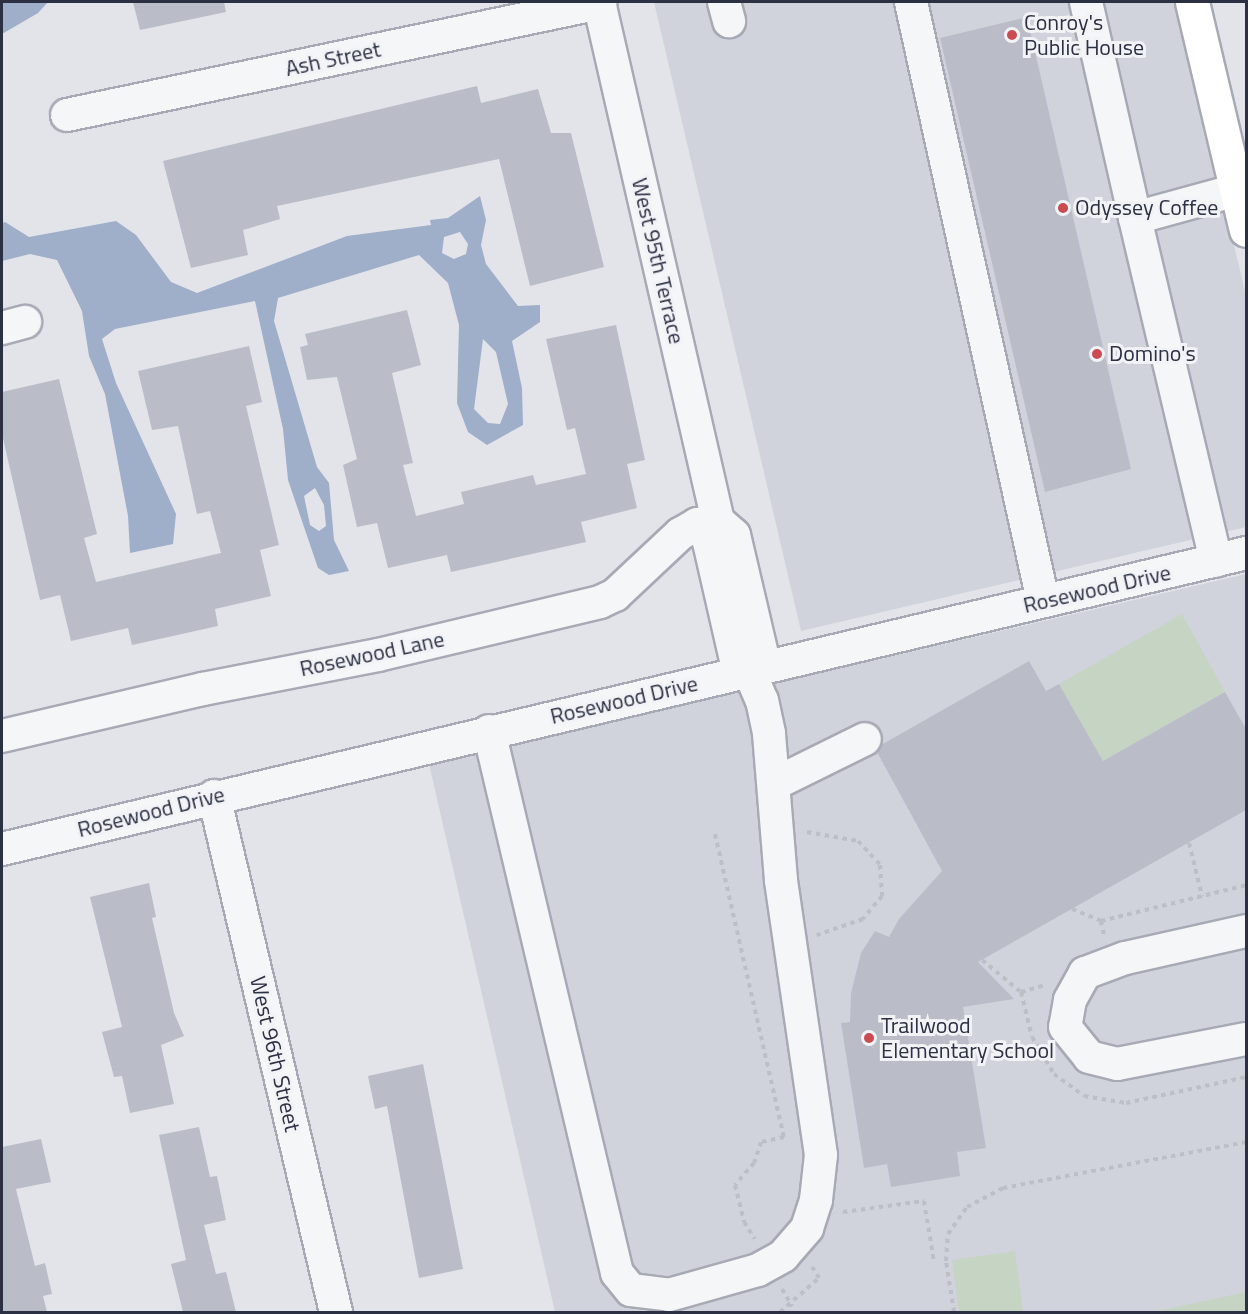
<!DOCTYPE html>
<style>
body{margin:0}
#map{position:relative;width:1248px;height:1314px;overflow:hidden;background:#e2e4ea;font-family:"Titillium Web",sans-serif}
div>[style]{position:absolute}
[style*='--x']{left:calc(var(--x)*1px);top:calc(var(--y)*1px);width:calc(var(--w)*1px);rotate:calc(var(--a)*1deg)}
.built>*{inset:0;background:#d0d3dc}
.green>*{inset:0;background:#c6d4c4}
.water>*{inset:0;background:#9faec9}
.building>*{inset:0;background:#babdc7}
.path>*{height:4px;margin-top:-2px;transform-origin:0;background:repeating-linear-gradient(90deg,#bcbfc5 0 4.5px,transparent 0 9px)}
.roads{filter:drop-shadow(2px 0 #a7aab4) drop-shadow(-2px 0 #a7aab4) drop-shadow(0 2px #a7aab4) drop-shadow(0 -2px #a7aab4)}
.minor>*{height:32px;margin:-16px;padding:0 16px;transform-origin:16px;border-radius:16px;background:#f5f6f8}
.major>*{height:33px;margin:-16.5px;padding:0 16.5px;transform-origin:16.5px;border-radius:16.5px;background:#fff}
.dots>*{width:16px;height:16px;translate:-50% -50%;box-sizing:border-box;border:3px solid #f2f3f7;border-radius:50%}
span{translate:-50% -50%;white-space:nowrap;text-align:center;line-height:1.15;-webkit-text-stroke:6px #f2f3f7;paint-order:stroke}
.poi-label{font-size:22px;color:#2b3042}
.left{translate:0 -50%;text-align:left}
.street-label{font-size:22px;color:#2b3042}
.frame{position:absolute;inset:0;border:3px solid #2b3042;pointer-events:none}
</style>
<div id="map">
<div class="built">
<div style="clip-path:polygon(654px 2px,1177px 2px,1246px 296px,1246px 527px,801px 631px)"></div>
<div style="clip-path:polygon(1246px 574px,1246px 1312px,555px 1312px,429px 764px)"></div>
</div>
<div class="green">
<div style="clip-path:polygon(1182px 614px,1225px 692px,1103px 761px,1059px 684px)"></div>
<div style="clip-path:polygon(1015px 1251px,1023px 1312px,959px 1312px,952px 1260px)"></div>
<div style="clip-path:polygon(1246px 1292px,1246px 1312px,1153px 1312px)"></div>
</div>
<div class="water">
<div style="clip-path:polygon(2px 2px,48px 2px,38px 13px,2px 34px)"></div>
<div style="clip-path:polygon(evenodd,480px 196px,486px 220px,481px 245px,486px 264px,518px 306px,540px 305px,540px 322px,512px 341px,522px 388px,523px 425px,487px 445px,468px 432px,457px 403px,459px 325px,448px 283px,419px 255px,278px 298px,274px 321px,317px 467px,329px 483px,334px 540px,349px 571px,329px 575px,318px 568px,288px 480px,283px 429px,255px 301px,115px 329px,102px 339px,116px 383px,176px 514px,173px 544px,130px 553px,128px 516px,105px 394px,89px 356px,82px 311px,57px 260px,30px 254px,2px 261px,2px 223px,5px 222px,29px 237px,116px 221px,136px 235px,171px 282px,197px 293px,347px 236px,431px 225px,430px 220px,448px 218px,480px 196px,460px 232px,468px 244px,466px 254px,454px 259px,442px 253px,444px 237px,460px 232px,480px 196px,483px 339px,496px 352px,508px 404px,500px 424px,488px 423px,474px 409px,483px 339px,480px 196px,315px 488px,324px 505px,326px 526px,319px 531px,310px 525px,304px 496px,315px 488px)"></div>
</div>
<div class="building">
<div style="clip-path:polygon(133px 2px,224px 2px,226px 12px,140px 30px)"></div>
<div style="clip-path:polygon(1027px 17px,1131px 469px,1045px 492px,940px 38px)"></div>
<div style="clip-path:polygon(477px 86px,481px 103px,538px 89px,551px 133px,571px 133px,604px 267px,530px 286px,499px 159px,277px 206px,280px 219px,243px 230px,248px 255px,191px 268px,163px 161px)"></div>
<div style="clip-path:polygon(407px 310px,421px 365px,392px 373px,413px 463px,403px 465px,416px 516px,464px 504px,461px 492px,533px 475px,536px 485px,586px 474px,575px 428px,567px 430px,546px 339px,616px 325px,645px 460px,627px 464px,637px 508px,581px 522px,586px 542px,451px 572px,447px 555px,388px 568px,377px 523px,357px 527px,343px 465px,357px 459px,337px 377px,307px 380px,300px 347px,308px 345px,305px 334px)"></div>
<div style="clip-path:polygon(249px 346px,262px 402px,246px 406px,279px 545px,260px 550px,271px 596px,215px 609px,218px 626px,132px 645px,128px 628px,71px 641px,60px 595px,40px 600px,2px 434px,2px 392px,59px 379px,97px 534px,84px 538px,96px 582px,221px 553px,210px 511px,197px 514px,178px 426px,152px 430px,138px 371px)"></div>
<div style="clip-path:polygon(1029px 661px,1046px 691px,1059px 684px,1103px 761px,1225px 692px,1246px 729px,1246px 810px,978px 962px,1014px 999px,963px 1007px,986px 1148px,957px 1152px,960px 1176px,891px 1187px,887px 1164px,864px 1168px,841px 1023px,850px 1022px,851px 993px,861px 953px,875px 931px,889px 937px,899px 919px,942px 871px,877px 752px,881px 745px)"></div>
<div style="clip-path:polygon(149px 883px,156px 917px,152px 918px,174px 1013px,184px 1036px,161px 1045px,174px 1104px,130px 1113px,122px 1076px,114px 1077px,102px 1032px,122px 1027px,90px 897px)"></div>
<div style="clip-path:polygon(423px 1064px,463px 1269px,419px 1278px,387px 1106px,375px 1109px,368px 1076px)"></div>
<div style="clip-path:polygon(199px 1127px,210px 1177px,217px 1176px,226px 1220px,204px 1225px,216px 1274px,226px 1272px,236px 1312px,183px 1312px,171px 1264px,186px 1260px,159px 1135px)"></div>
<div style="clip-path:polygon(41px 1139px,51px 1182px,16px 1189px,35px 1266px,45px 1263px,52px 1294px,43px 1296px,47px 1312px,2px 1312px,2px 1147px)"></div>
</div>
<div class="path">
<div style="--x:807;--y:832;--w:52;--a:10"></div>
<div style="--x:858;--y:841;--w:33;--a:47"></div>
<div style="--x:880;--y:865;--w:31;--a:86"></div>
<div style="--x:882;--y:896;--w:30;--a:130"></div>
<div style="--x:863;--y:919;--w:49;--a:160.8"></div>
<div style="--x:715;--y:834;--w:311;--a:77.2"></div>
<div style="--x:784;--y:1137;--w:24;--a:168"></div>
<div style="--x:761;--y:1142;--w:22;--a:108"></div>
<div style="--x:754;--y:1163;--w:29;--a:131"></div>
<div style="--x:735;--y:1185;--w:38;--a:76"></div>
<div style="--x:744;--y:1222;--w:20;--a:57"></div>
<div style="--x:1189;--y:843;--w:55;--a:76.2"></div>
<div style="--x:1072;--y:909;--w:31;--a:22"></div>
<div style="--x:1101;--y:921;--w:149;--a:-13.9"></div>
<div style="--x:1101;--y:921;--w:14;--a:78"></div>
<div style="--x:982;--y:960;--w:50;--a:39.4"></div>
<div style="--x:1021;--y:992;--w:25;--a:-16"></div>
<div style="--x:1021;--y:992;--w:46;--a:76.3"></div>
<div style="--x:1032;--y:1037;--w:43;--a:59.3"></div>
<div style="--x:1054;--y:1074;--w:37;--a:36"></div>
<div style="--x:1084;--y:1096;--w:43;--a:9.5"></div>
<div style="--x:1126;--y:1103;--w:123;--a:-12.2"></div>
<div style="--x:843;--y:1212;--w:82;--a:-7.7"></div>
<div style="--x:924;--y:1201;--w:62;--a:80.7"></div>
<div style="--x:782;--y:1289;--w:20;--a:60"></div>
<div style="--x:780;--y:1312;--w:52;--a:-41.1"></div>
<div style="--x:819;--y:1278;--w:13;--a:-122"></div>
<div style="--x:954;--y:1312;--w:52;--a:-98.9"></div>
<div style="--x:946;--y:1261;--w:27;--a:-86"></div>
<div style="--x:948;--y:1234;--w:33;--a:-55"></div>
<div style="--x:967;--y:1207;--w:41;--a:-27.8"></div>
<div style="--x:1003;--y:1188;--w:247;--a:-10.7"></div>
</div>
<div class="roads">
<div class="minor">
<div style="--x:599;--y:2;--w:532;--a:77.09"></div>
<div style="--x:718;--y:521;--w:23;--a:113"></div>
<div style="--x:709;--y:542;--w:134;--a:77.1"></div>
<div style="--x:724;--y:2;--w:20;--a:75"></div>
<div style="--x:911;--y:2;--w:613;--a:77.57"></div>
<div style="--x:1086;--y:2;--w:221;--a:77.2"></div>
<div style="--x:1135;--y:218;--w:106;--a:-15.4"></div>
<div style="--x:67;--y:115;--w:545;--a:-11.87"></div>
<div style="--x:1135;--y:218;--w:352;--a:76.7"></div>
<div style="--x:2;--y:328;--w:24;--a:-15"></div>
<div style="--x:718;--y:521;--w:21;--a:41"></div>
<div style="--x:734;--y:535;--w:136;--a:76.8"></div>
<div style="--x:489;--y:731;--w:557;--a:76.71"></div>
<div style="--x:617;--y:1273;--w:22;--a:51"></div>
<div style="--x:631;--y:1290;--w:38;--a:7"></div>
<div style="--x:669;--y:1295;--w:92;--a:-15.7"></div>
<div style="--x:758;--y:1270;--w:29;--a:-29"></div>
<div style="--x:783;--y:1256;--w:37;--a:-49"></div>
<div style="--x:807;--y:1228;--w:29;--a:-72"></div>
<div style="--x:816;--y:1200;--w:45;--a:-83.7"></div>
<div style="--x:821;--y:1155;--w:278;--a:-98.3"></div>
<div style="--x:781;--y:880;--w:147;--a:-94.7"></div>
<div style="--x:769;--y:733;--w:33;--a:-102"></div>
<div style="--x:762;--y:701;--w:33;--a:-113"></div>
<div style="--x:2;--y:736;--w:206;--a:-13.2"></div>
<div style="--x:203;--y:689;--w:178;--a:-11"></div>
<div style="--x:378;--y:655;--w:228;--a:-13.4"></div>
<div style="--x:600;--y:602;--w:17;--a:-25"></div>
<div style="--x:615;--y:595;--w:89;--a:-43.2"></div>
<div style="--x:680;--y:534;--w:20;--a:-30"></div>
<div style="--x:697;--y:524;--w:21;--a:-8"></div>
<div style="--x:776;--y:783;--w:99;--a:-26.3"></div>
<div style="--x:214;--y:796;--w:530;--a:76.7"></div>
<div style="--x:2;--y:849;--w:1279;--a:-13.38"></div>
<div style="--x:1246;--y:931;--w:124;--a:167.4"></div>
<div style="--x:1125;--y:958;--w:43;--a:159.4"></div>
<div style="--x:1085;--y:973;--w:31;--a:119"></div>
<div style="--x:1070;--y:1000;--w:27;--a:100"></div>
<div style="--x:1065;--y:1027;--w:38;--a:51"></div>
<div style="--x:1089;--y:1057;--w:29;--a:14"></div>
<div style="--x:1117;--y:1064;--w:131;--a:-11"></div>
</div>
<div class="major">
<div style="--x:1192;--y:2;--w:234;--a:76.7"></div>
</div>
</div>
<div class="dots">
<div style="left:1012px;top:35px;background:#ca4c50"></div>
<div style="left:1063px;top:208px;background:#ca4c50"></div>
<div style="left:1097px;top:354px;background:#ca4c50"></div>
<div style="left:869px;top:1038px;background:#ca4c50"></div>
</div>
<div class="poi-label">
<span class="left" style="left:1024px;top:35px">Conroy's<br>Public House</span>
<span class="left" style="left:1075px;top:208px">Odyssey Coffee</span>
<span class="left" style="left:1109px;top:354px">Domino's</span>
<span class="left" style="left:881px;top:1038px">Trailwood<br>Elementary School</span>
</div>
<div class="street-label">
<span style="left:333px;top:59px;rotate:-12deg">Ash Street</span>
<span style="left:658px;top:261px;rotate:77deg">West 95th Terrace</span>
<span style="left:1097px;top:589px;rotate:-13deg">Rosewood Drive</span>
<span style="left:372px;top:654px;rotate:-12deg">Rosewood Lane</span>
<span style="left:624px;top:700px;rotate:-13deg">Rosewood Drive</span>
<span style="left:151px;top:812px;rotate:-14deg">Rosewood Drive</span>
<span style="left:275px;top:1054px;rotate:77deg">West 96th Street</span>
</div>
<div class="frame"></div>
</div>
